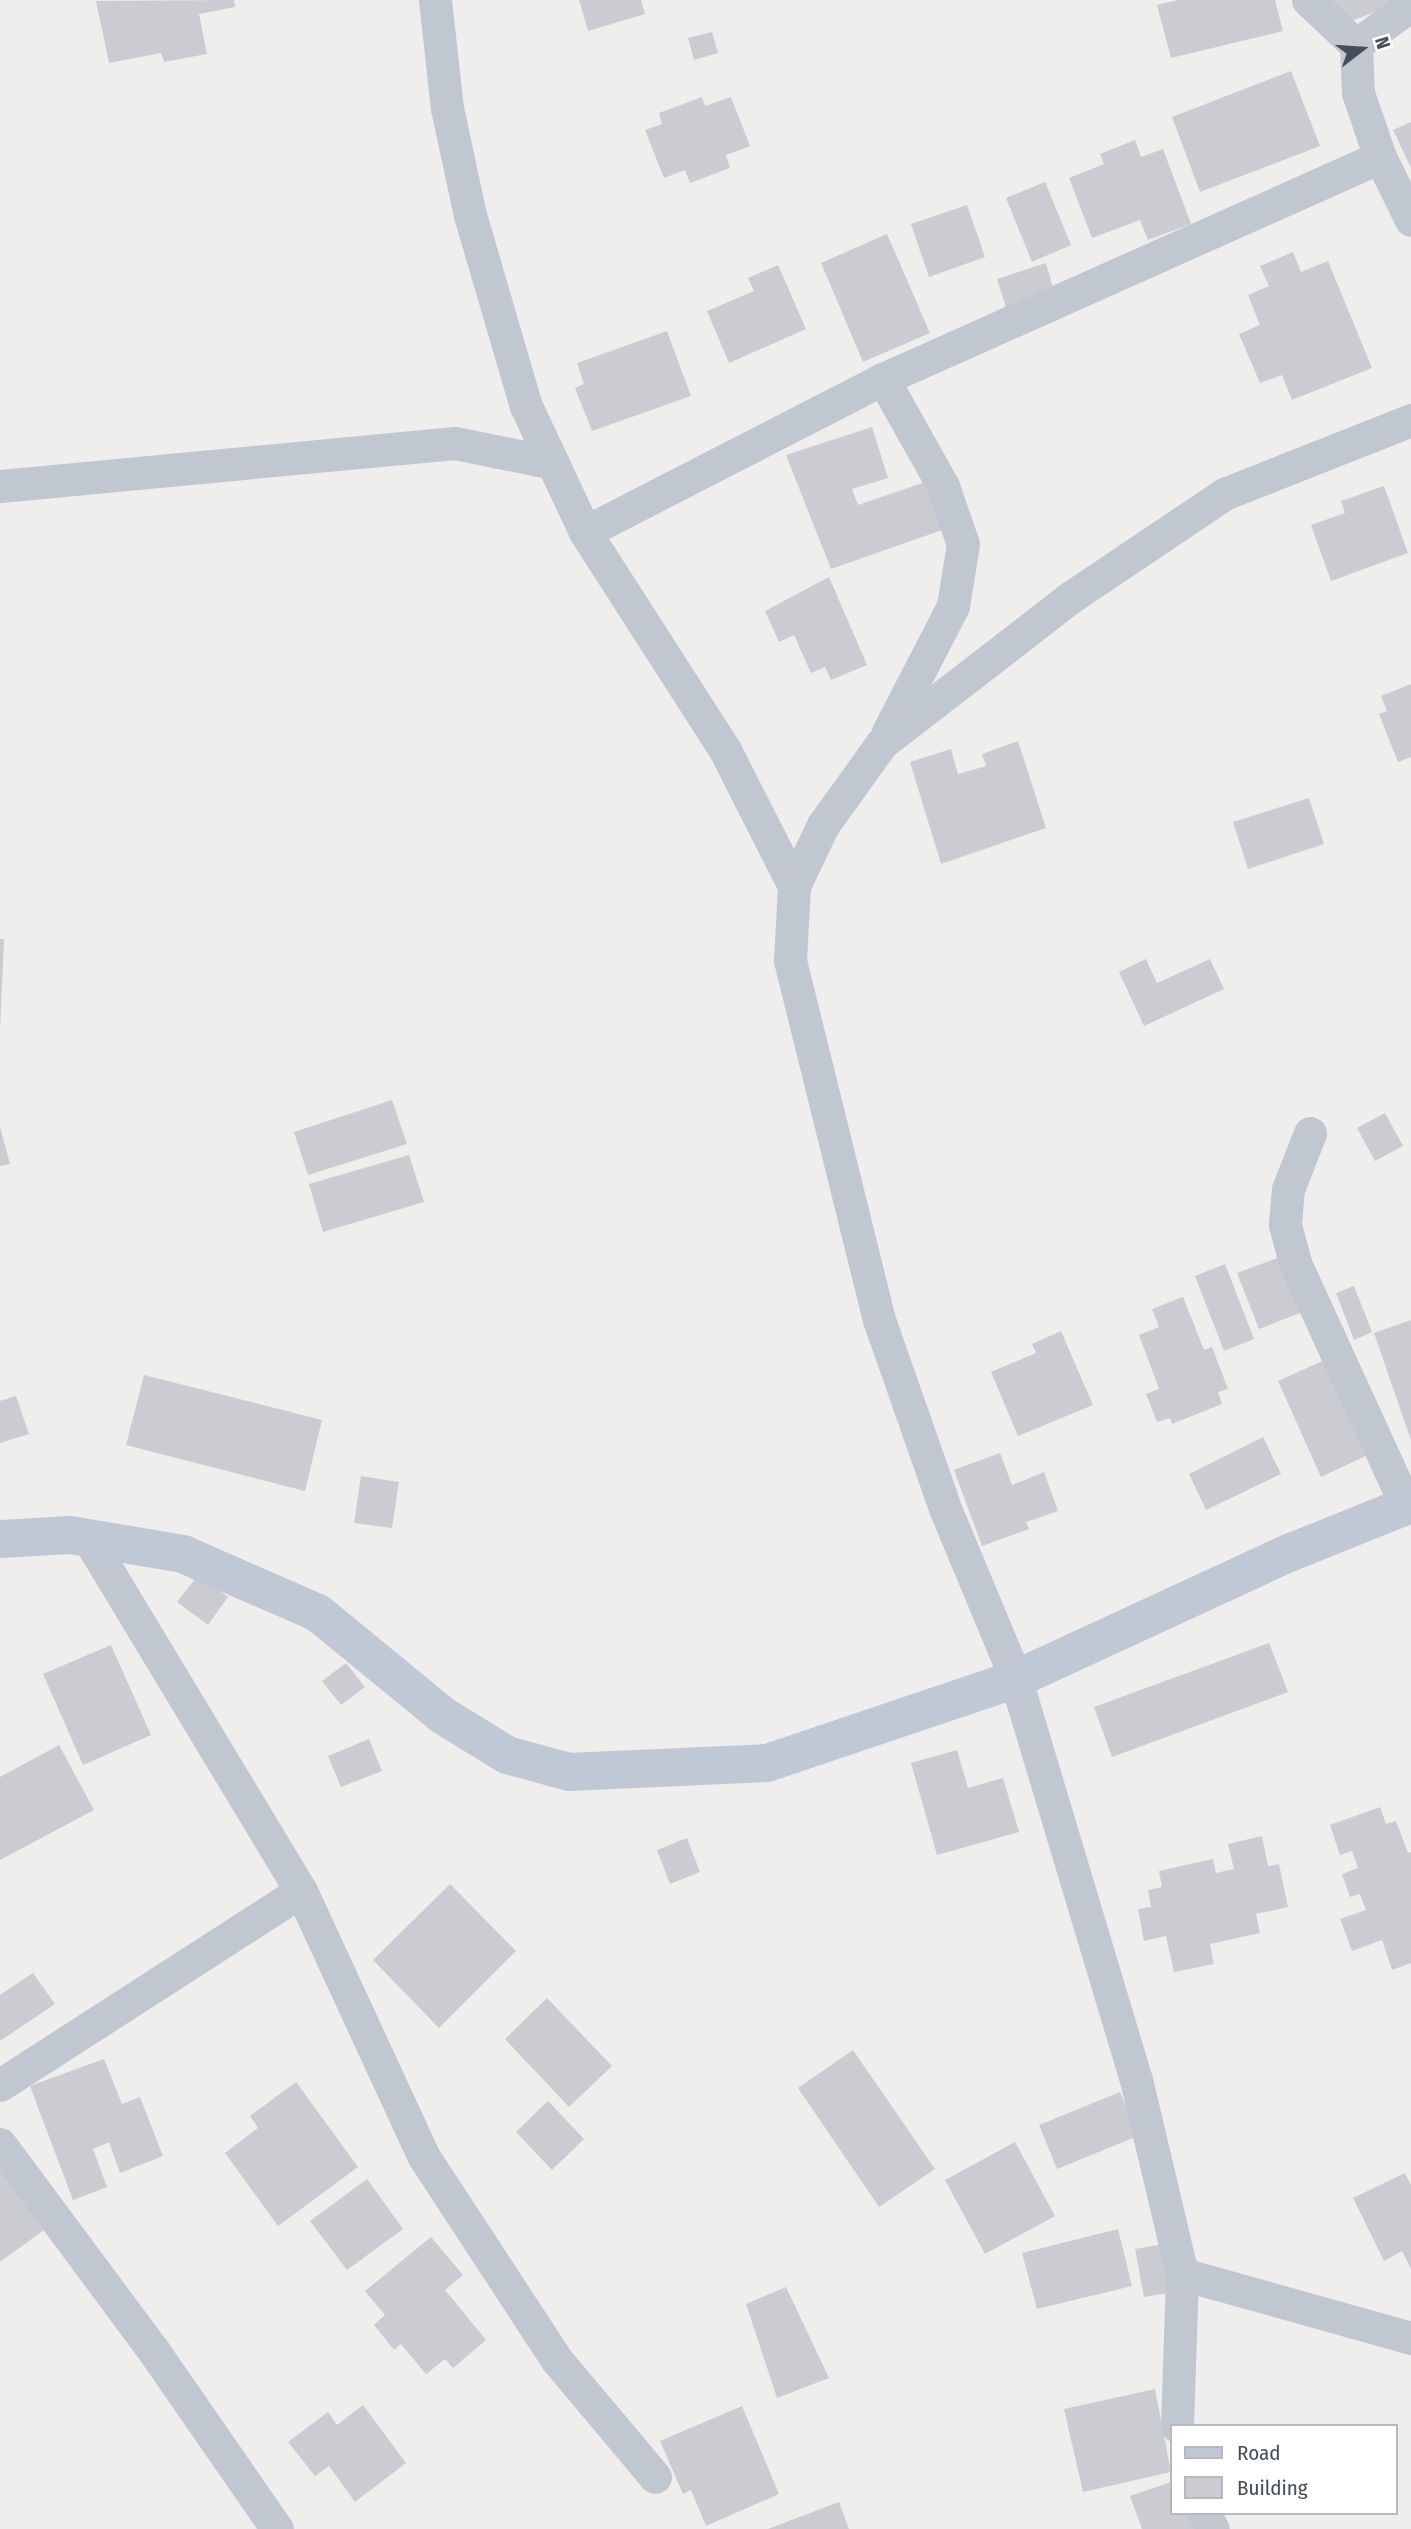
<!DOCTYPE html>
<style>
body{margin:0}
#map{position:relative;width:1411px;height:2529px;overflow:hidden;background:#f0eded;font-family:"Fira Sans Condensed",sans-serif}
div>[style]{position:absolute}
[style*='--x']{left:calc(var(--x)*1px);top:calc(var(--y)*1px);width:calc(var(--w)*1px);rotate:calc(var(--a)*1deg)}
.building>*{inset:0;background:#caccd1}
.street>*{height:33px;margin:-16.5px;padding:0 16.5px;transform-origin:16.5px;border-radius:16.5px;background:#c1c7d1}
.secondary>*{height:38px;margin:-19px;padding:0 19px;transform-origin:19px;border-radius:19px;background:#c1c8d5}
span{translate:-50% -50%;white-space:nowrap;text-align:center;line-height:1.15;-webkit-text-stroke:6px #fff;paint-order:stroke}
.legend{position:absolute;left:1170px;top:2424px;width:228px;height:91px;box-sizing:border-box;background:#fff;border:2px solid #b5b8bd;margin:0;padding:9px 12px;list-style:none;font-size:21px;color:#474e59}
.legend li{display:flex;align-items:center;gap:14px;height:35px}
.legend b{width:35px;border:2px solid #b5b8bd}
.north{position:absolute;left:1327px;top:14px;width:70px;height:70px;-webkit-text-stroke:5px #fff;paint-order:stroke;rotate:73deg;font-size:19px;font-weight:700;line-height:28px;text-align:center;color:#474e59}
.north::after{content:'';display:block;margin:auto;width:24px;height:32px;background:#474e59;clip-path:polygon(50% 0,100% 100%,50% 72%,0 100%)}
</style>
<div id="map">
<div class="building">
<div style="clip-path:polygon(234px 0,235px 7px,199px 14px,207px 54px,164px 62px,161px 53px,109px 63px,96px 1px)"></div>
<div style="clip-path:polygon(579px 0,641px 0,645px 14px,588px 31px)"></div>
<div style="clip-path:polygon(1178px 0,1275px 0,1283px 31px,1171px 58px,1157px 5px)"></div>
<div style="clip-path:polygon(1331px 0,1391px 0,1393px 5px,1341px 25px)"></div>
<div style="clip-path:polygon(712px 32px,718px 53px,694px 60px,688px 38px)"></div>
<div style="clip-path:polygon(1291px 71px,1320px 146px,1200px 192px,1172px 117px)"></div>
<div style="clip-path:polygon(702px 97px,705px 106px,731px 97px,750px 146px,726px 155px,730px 168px,690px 183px,685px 170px,664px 178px,645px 130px,662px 124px,659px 113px)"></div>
<div style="clip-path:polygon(1411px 122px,1411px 168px,1393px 130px)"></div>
<div style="clip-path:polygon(1135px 140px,1141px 157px,1163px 149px,1191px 224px,1148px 240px,1140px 220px,1092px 238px,1069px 178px,1104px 164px,1100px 154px)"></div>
<div style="clip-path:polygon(1045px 182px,1071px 245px,1032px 262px,1006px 198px)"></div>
<div style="clip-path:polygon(967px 205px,985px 257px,929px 277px,911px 224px)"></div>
<div style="clip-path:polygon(887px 234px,930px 333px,863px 362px,821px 263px)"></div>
<div style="clip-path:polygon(1293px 252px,1301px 272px,1328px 261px,1372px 368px,1292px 400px,1282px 375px,1260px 383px,1239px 334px,1260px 325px,1248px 295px,1269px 286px,1260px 266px)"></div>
<div style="clip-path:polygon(1046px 263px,1055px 295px,1007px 311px,997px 279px)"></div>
<div style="clip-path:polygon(778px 265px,806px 329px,729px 363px,707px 311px,754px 291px,748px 278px)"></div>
<div style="clip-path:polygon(667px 331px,691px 396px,592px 431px,575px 388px,584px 384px,577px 363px)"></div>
<div style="clip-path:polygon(872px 427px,888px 478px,852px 489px,858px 505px,928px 481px,945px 529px,831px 569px,786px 455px)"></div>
<div style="clip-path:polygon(1384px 486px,1408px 553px,1331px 581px,1311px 525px,1345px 513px,1341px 501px)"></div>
<div style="clip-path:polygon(829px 577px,867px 665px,831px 680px,825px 667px,811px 673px,794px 635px,779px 642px,765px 611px)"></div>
<div style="clip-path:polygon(1411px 684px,1411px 757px,1398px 762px,1379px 714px,1387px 711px,1381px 696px)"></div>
<div style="clip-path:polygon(1018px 741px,1046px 828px,941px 864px,910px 762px,951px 749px,958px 774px,986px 766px,982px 754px)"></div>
<div style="clip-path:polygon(1309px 798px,1324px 844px,1248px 869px,1233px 822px)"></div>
<div style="clip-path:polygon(0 939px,4px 939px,0 1030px)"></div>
<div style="clip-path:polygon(1146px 959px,1157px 983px,1210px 959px,1224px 989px,1144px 1026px,1119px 972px)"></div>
<div style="clip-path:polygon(392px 1100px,407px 1144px,308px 1175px,294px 1132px)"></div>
<div style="clip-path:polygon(1385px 1113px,1403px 1146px,1375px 1161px,1357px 1128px)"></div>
<div style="clip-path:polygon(0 1127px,10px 1164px,0 1166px)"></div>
<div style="clip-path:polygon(409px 1155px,424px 1202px,323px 1232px,309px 1184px)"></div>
<div style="clip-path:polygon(1285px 1255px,1305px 1311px,1259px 1329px,1237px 1273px)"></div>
<div style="clip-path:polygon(1225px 1264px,1254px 1339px,1224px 1351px,1195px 1276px)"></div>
<div style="clip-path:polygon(1354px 1286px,1372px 1332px,1354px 1340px,1336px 1293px)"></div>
<div style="clip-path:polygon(1183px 1297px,1204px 1350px,1212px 1347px,1228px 1389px,1218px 1392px,1222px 1404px,1172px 1424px,1170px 1418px,1157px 1422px,1146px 1394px,1159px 1389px,1139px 1335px,1159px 1327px,1152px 1309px)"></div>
<div style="clip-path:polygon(1411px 1320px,1411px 1440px,1374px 1333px)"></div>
<div style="clip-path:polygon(1061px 1331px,1093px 1405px,1018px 1436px,991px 1372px,1036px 1353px,1032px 1344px)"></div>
<div style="clip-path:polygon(1329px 1358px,1372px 1453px,1321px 1477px,1278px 1381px)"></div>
<div style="clip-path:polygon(144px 1375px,322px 1420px,305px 1491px,126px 1445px)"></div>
<div style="clip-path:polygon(16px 1396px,29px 1434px,0 1443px,0 1401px)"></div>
<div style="clip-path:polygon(1263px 1437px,1281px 1474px,1206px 1510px,1189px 1474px)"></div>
<div style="clip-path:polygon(1000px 1453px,1012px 1485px,1044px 1472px,1058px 1511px,1026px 1522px,1029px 1529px,982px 1546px,954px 1470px)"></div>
<div style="clip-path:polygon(361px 1476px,399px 1482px,392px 1528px,354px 1523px)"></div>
<div style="clip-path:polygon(199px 1574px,228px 1597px,208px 1625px,177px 1602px)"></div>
<div style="clip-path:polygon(1269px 1643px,1288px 1692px,1112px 1757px,1094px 1707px)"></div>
<div style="clip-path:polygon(111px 1645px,151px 1735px,83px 1765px,43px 1674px)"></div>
<div style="clip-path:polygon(346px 1663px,365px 1687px,341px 1705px,322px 1681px)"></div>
<div style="clip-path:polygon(369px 1739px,382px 1771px,341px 1787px,328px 1756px)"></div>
<div style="clip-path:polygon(59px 1745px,94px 1810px,0 1860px,0 1777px)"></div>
<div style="clip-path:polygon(957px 1750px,968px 1788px,1003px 1778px,1019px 1832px,937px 1855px,911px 1763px)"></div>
<div style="clip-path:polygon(1380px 1807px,1386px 1824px,1396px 1821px,1408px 1853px,1411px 1852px,1411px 1963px,1392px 1970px,1382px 1940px,1352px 1951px,1340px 1919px,1366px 1910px,1360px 1894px,1350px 1897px,1342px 1874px,1358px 1868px,1352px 1851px,1340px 1855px,1330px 1825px)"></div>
<div style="clip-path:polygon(1262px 1836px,1268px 1866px,1279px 1864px,1288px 1907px,1256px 1914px,1260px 1933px,1210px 1944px,1214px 1964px,1174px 1972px,1166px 1936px,1144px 1941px,1138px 1909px,1151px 1907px,1148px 1890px,1162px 1887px,1159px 1871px,1213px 1859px,1216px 1873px,1234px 1869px,1228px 1844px)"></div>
<div style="clip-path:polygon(687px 1838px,700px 1872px,670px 1884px,657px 1850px)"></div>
<div style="clip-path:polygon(450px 1884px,516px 1951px,439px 2028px,373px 1960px)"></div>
<div style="clip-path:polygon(33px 1973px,55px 2004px,0 2041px,0 1995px)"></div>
<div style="clip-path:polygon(547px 1998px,612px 2066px,569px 2107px,505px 2039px)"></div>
<div style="clip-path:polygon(853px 2050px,935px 2169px,879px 2207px,798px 2088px)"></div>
<div style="clip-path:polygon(104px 2059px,122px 2104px,140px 2097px,163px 2156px,120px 2173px,109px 2142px,93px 2149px,107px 2187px,73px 2200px,30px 2086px)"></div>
<div style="clip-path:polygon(296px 2082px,358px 2167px,278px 2226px,225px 2153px,258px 2128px,250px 2116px)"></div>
<div style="clip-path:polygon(1120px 2092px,1138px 2136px,1057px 2169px,1039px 2125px)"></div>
<div style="clip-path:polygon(548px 2101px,584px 2139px,552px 2170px,516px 2132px)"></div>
<div style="clip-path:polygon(1015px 2142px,1055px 2216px,985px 2254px,945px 2180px)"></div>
<div style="clip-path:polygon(0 2168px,44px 2230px,0 2262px)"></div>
<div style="clip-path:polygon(1405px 2173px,1411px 2185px,1411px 2269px,1402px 2251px,1384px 2261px,1353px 2198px)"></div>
<div style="clip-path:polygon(367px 2179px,403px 2229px,347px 2270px,310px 2221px)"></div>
<div style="clip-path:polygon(1118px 2229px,1132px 2286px,1037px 2309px,1022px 2253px)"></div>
<div style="clip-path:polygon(431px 2237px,463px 2275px,445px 2290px,486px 2340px,453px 2368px,445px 2359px,426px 2374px,401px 2344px,394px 2350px,374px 2325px,385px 2315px,365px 2291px)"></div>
<div style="clip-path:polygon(1164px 2244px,1173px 2292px,1144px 2297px,1135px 2249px)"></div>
<div style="clip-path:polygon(786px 2287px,829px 2378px,777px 2398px,746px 2304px)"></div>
<div style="clip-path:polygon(1155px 2389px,1171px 2472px,1083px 2492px,1064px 2409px)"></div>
<div style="clip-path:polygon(363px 2405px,406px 2463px,355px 2502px,329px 2466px,315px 2476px,288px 2442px,328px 2412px,337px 2425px)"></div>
<div style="clip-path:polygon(742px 2406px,779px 2494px,706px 2526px,691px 2490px,683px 2494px,660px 2441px)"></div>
<div style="clip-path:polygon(1171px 2482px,1171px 2513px,1190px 2513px,1196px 2529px,1142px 2529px,1130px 2496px)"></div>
<div style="clip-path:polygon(839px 2502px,849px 2529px,768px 2529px)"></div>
</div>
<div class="street">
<div style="--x:435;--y:0;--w:109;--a:83.7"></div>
<div style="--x:447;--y:108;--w:109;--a:77.9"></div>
<div style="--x:470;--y:215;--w:199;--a:73.7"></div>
<div style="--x:526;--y:406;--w:139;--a:64.9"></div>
<div style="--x:585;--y:532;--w:261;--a:57.3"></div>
<div style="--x:726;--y:752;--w:150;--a:63.1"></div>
<div style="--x:1308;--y:0;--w:66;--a:43.2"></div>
<div style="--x:1411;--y:5;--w:68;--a:144"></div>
<div style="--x:1356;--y:45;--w:48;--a:87.6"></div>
<div style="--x:1358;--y:93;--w:68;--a:71"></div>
<div style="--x:1380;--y:157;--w:70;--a:63.8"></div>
<div style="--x:883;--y:379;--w:123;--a:60.7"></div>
<div style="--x:943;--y:486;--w:61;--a:71"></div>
<div style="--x:963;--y:544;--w:63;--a:99.2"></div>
<div style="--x:953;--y:606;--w:142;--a:117.3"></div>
<div style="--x:0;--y:486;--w:457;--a:-5.4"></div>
<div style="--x:455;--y:443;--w:100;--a:11.5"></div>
<div style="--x:585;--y:532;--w:335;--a:-27.2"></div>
<div style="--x:883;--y:379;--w:544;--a:-24.07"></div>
<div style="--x:1310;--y:1133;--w:60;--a:111.4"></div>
<div style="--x:1288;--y:1189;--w:36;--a:95"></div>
<div style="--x:1285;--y:1225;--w:39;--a:75"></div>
<div style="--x:1295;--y:1263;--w:267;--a:65.4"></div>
<div style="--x:88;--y:1538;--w:412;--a:58.9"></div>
<div style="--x:301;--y:1891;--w:293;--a:65.2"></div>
<div style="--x:424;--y:2157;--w:241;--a:56.8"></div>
<div style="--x:556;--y:2359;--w:154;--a:50"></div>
<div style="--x:0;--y:2085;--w:358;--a:-32.8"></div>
<div style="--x:0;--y:2144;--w:257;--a:53.4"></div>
<div style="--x:153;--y:2350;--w:218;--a:55.3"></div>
<div style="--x:1182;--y:2274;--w:238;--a:15.6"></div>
<div style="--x:1177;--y:2426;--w:152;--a:-88.1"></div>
<div style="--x:1182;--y:2274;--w:199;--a:-103.3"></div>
<div style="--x:1136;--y:2080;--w:419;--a:-106.7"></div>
<div style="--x:1016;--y:1679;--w:182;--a:-112.6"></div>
<div style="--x:946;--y:1511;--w:202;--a:-109.3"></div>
<div style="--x:879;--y:1320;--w:371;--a:-103.9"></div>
<div style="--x:790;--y:960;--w:74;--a:-86.9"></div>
<div style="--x:794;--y:886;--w:68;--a:-64.6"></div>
<div style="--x:823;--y:825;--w:101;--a:-54.3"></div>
<div style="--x:882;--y:743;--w:235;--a:-37.7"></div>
<div style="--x:1068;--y:599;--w:188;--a:-33.9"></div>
<div style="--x:1224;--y:494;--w:201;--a:-21.6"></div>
<div style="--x:1204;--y:2513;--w:18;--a:61"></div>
</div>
<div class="secondary">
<div style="--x:0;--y:1539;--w:70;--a:-3.3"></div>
<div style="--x:70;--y:1535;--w:115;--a:9.5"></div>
<div style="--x:183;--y:1554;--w:147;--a:23.6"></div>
<div style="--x:318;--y:1613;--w:161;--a:39.4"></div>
<div style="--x:442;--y:1715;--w:76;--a:31.6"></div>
<div style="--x:507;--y:1755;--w:64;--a:15.3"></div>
<div style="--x:569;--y:1772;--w:198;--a:-2.6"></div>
<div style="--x:767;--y:1763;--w:263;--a:-18.6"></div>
<div style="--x:1016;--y:1679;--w:301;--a:-24.8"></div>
<div style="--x:1289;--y:1553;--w:131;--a:-21.9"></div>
</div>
<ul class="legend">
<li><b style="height:9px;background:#c1c8d5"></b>Road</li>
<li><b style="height:19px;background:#caccd1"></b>Building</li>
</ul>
<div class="north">N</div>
</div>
